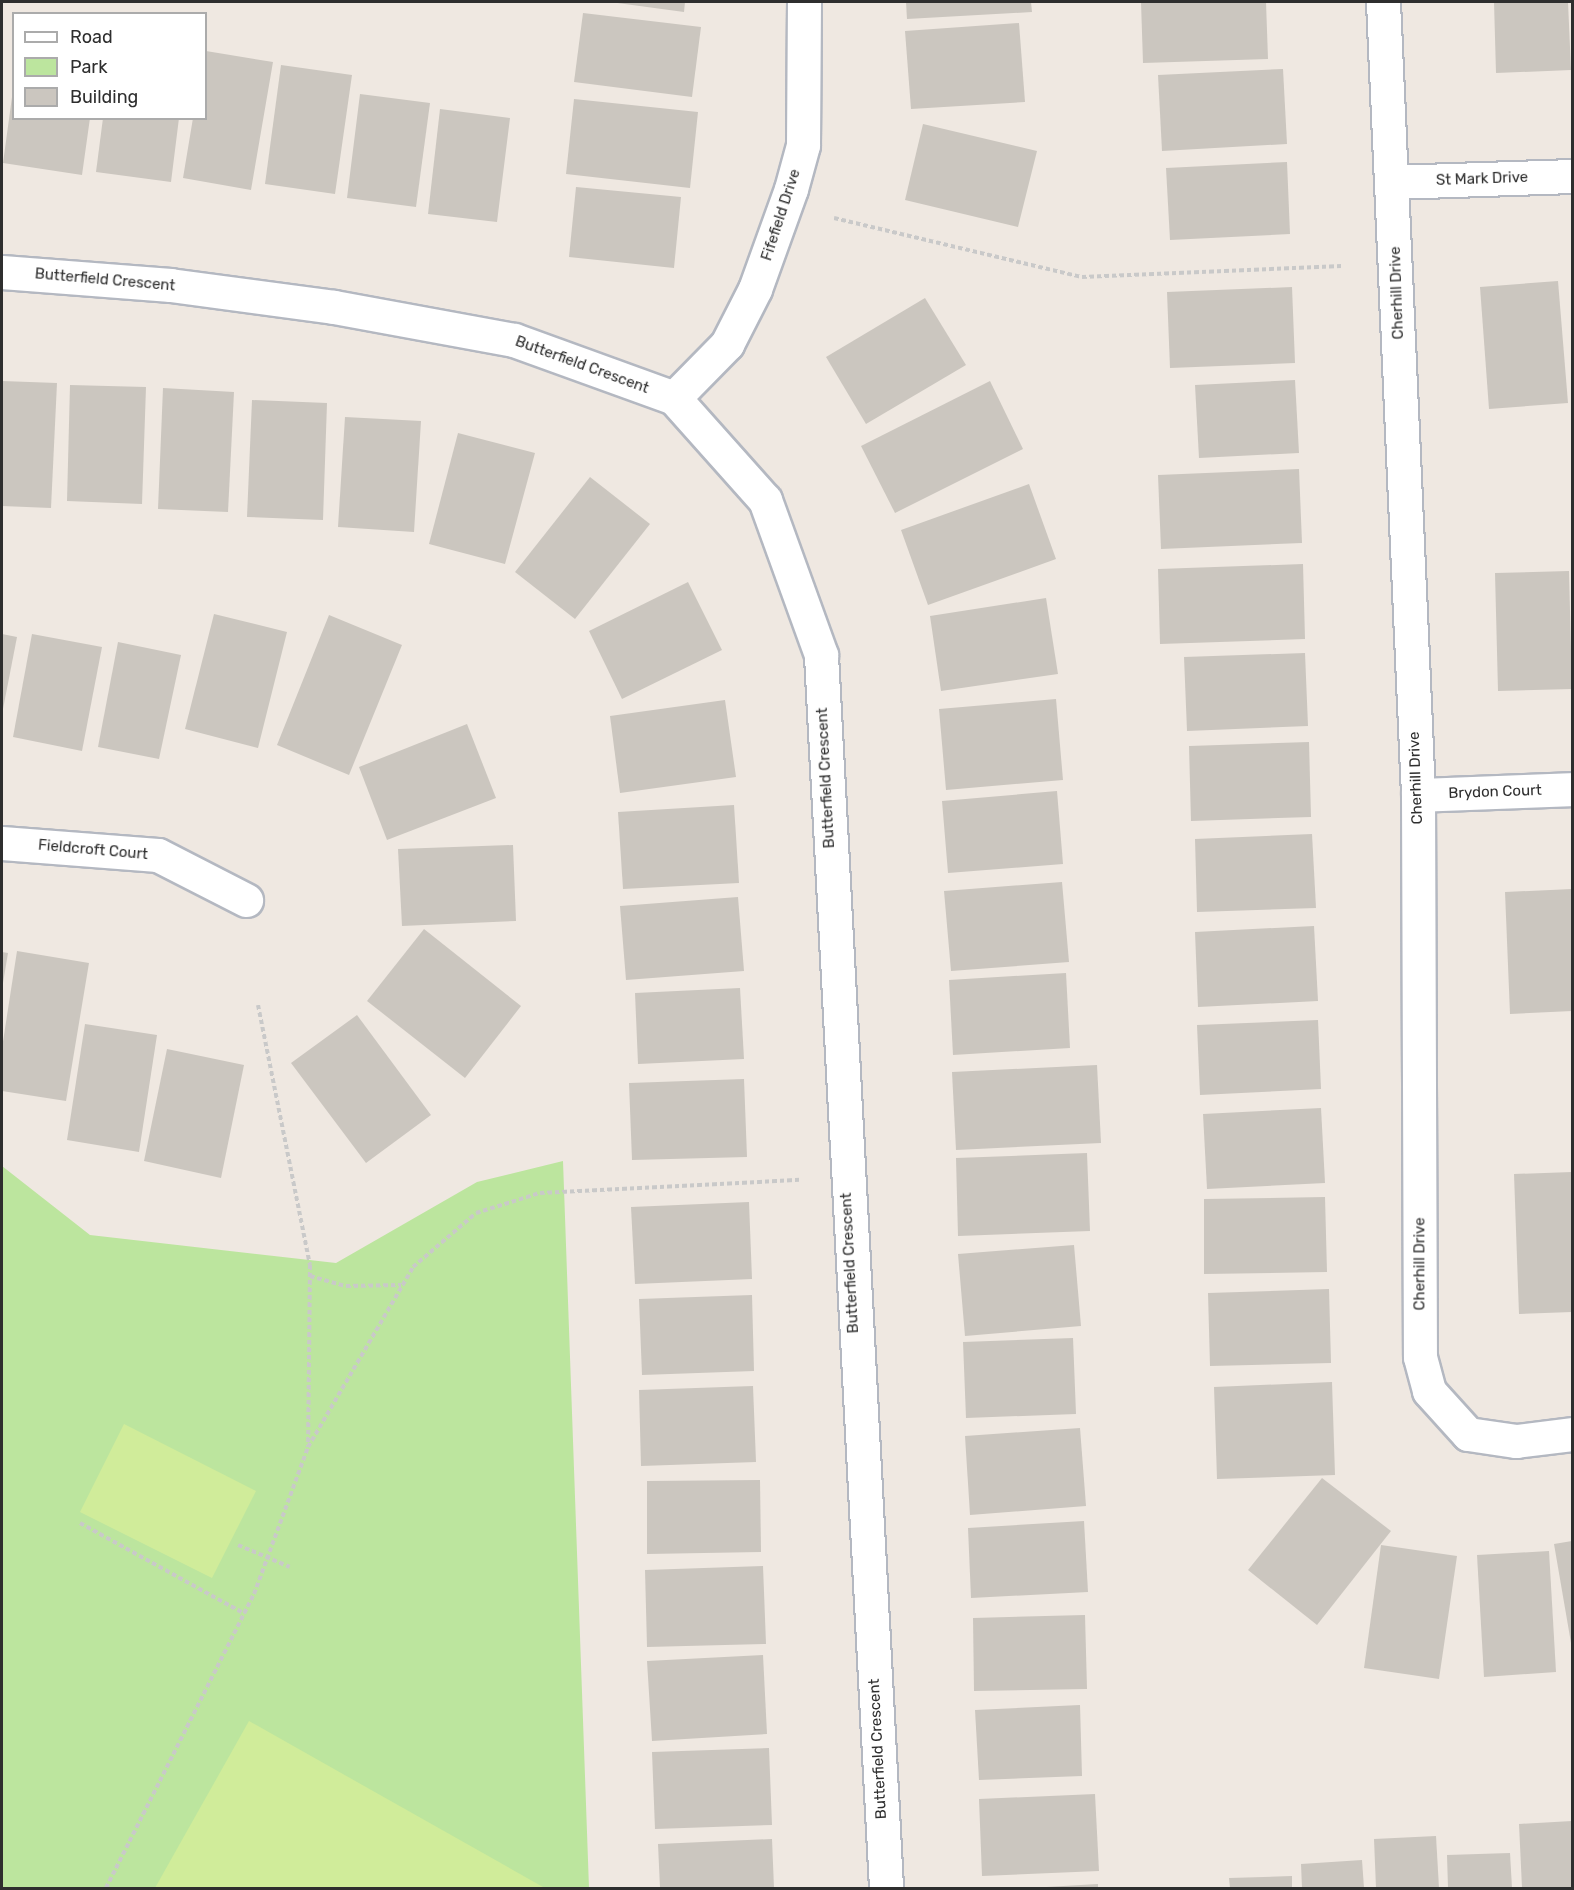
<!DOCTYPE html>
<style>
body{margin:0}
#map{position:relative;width:1574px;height:1890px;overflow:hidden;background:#efe8e1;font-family:Rubik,sans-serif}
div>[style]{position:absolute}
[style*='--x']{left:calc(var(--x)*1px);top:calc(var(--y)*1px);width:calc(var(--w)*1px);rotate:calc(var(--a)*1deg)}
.green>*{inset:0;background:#bce59e}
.pitch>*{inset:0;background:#d0ec9a}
.building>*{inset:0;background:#cbc6bf}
.path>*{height:4px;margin-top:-2px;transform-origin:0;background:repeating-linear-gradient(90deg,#c9c9c9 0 4.5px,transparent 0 7.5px)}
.roads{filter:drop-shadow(2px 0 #b4b8c1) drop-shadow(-2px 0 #b4b8c1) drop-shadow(0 2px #b4b8c1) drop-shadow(0 -2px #b4b8c1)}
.street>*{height:33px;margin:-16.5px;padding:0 16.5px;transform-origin:16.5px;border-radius:16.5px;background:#fff}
span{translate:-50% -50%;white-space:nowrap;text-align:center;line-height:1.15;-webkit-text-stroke:6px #fff;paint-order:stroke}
.street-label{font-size:15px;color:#2e2e2e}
.frame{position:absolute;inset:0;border:3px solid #2e2e2e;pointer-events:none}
.legend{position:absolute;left:12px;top:12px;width:195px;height:108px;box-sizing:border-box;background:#fff;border:2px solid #ababab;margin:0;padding:8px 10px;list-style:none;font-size:18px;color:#2e2e2e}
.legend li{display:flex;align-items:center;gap:12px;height:30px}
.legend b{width:30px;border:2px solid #ababab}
</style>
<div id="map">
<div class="green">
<div style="clip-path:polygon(563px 1161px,589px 1888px,2px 1888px,2px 1166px,90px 1235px,336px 1263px,477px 1182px)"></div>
</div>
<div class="pitch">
<div style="clip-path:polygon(124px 1424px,256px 1491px,212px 1578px,80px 1512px)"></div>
<div style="clip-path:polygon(249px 1721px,543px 1887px,542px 1888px,155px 1888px)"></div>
</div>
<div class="building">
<div style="clip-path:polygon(610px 2px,685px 2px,684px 12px)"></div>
<div style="clip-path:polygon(906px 2px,1031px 2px,1032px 12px,907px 19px)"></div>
<div style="clip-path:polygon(1141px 2px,1266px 2px,1268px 59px,1143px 63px)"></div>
<div style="clip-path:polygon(1494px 2px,1568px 2px,1571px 70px,1496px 73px)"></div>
<div style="clip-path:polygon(583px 13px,701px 27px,692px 97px,574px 82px)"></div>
<div style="clip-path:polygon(1019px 23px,1025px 102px,911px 109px,905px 31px)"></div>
<div style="clip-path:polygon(206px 51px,273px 62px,251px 190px,183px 178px,193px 118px,206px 118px)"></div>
<div style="clip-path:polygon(281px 65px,352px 75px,335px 194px,265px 184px)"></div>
<div style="clip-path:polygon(1283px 69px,1287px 144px,1162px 151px,1158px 75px)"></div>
<div style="clip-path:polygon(360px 94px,430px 103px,416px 207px,347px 198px)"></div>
<div style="clip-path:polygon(12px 97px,14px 118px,90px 118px,82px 175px,3px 163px)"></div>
<div style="clip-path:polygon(574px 99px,698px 112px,690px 188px,566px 174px)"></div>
<div style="clip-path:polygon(440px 109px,510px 118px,497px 222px,428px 214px)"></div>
<div style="clip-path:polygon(103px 118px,179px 118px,171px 182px,96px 172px)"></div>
<div style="clip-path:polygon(923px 124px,1037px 151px,1018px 227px,905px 200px)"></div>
<div style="clip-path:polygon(1287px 162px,1290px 234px,1170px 240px,1166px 168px)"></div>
<div style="clip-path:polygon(576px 187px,681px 197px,674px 268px,569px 257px)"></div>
<div style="clip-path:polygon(1558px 281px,1568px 403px,1489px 409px,1480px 287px)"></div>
<div style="clip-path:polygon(1292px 287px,1295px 363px,1170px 368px,1167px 292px)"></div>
<div style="clip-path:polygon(925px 298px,966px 365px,866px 424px,826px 357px)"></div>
<div style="clip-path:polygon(1295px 380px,1299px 453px,1199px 458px,1195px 385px)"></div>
<div style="clip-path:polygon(2px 381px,57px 383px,51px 508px,2px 506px)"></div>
<div style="clip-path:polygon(990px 381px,1023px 449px,895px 513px,861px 446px)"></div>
<div style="clip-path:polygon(70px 385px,146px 387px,142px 504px,67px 501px)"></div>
<div style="clip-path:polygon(163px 388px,234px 392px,228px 512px,158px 509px)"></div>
<div style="clip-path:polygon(252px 400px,327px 403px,323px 520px,247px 517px)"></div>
<div style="clip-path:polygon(345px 417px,421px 421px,414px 532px,338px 527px)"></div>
<div style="clip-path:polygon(458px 433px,535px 453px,505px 564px,429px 544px)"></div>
<div style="clip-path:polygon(1299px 469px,1302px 543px,1161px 549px,1158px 475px)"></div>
<div style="clip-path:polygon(590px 477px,650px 524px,575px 619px,515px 572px)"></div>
<div style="clip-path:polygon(1029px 484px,1056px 559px,928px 605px,901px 530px)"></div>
<div style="clip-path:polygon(1303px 564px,1305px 639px,1160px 644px,1158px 569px)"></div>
<div style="clip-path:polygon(1569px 571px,1572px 689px,1498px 691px,1495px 573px)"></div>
<div style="clip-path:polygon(688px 582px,722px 650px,622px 699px,589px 631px)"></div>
<div style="clip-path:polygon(1046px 598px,1058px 674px,941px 691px,930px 616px)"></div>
<div style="clip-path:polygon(214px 614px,287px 632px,258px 748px,185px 729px)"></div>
<div style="clip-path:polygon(329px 615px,402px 645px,349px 775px,277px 745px)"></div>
<div style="clip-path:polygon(2px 634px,17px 637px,3px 709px,2px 709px)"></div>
<div style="clip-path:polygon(32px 634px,102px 647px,82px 751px,13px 737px)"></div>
<div style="clip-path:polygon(118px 642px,181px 655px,159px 759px,98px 747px)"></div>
<div style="clip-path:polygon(1305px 653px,1308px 726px,1187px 731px,1184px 657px)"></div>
<div style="clip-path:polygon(1056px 699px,1063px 780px,946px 790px,939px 709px)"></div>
<div style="clip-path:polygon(725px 700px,736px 777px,620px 793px,610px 716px)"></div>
<div style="clip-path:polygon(467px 724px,496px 798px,387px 840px,359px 767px)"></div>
<div style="clip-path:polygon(1309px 742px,1311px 817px,1191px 821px,1189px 746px)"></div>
<div style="clip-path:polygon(1057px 791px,1063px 864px,948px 873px,942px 801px)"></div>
<div style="clip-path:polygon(734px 805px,739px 883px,623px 889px,618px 812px)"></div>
<div style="clip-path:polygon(1312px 834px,1316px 908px,1197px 912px,1195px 839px)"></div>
<div style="clip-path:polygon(513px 845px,516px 921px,402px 926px,398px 849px)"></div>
<div style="clip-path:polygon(1062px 882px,1069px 962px,951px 971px,944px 891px)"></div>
<div style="clip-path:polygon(1572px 889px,1572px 1011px,1510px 1014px,1505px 892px)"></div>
<div style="clip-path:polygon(738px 897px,744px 971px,626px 980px,620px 906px)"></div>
<div style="clip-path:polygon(1314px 926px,1318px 1001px,1198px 1007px,1195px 932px)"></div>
<div style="clip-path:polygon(424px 929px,521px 1006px,465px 1078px,367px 1001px)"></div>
<div style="clip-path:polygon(17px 951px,89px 963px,66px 1101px,2px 1091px,2px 1048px)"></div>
<div style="clip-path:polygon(2px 952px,8px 953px,3px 983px,2px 983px)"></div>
<div style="clip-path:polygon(1066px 973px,1070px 1048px,953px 1055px,949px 980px)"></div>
<div style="clip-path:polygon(740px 988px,744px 1059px,638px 1064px,635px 993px)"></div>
<div style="clip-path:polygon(357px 1015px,431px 1115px,366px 1163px,291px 1063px)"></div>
<div style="clip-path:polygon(1318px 1020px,1321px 1089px,1200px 1095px,1197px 1025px)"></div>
<div style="clip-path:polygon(85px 1024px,157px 1035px,139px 1152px,67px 1140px)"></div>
<div style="clip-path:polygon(167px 1049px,244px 1065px,221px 1178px,144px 1161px)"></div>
<div style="clip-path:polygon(1097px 1065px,1101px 1143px,956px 1150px,952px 1072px)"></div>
<div style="clip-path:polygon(744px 1079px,747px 1157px,632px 1160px,629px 1083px)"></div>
<div style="clip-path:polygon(1321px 1108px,1325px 1183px,1207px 1189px,1203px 1114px)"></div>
<div style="clip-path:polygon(1087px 1153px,1090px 1231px,958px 1236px,956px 1158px)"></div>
<div style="clip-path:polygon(1572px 1172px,1572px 1312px,1519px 1314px,1514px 1174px)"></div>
<div style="clip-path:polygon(1325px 1197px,1327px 1272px,1204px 1274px,1204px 1199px)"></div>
<div style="clip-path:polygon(749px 1202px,752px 1279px,635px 1284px,631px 1207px)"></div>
<div style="clip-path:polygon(1074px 1245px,1081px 1326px,965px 1336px,958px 1254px)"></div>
<div style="clip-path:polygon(1329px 1289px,1331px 1363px,1210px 1366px,1208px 1293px)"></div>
<div style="clip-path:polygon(752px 1295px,754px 1371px,642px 1375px,639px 1299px)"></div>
<div style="clip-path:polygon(1073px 1338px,1076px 1414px,966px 1418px,963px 1342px)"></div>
<div style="clip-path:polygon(1332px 1382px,1335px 1475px,1217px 1479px,1214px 1387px)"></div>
<div style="clip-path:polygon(753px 1386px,756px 1462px,641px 1466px,639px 1390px)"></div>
<div style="clip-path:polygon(1080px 1428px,1086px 1506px,970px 1515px,965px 1436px)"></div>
<div style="clip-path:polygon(1322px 1478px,1391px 1531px,1317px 1625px,1248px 1570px)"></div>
<div style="clip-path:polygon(760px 1480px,761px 1552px,647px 1554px,647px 1481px)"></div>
<div style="clip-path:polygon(1084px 1521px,1088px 1592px,971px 1598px,968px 1528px)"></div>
<div style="clip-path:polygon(1572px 1541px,1572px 1643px,1571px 1643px,1554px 1544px)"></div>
<div style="clip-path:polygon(1381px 1545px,1457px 1556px,1439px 1679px,1364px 1668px)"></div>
<div style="clip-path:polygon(1549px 1551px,1556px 1672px,1484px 1677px,1477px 1555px)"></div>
<div style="clip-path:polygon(763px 1566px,766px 1644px,647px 1647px,645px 1570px)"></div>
<div style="clip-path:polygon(1085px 1615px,1087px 1689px,974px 1691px,973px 1618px)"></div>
<div style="clip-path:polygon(763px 1655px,767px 1734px,652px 1741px,647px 1661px)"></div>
<div style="clip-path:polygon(1080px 1705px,1082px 1776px,979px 1780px,975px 1710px)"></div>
<div style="clip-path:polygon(769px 1748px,772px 1825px,655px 1829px,652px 1752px)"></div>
<div style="clip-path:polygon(1095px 1794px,1099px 1871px,982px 1876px,979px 1799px)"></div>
<div style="clip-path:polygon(1572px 1821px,1572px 1888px,1522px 1888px,1519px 1824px)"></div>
<div style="clip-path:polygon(1436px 1836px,1439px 1888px,1376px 1888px,1374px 1839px)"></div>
<div style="clip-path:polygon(772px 1839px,774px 1888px,660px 1888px,658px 1844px)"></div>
<div style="clip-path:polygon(1510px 1853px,1512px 1888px,1448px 1888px,1447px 1855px)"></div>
<div style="clip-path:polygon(1362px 1860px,1364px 1888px,1302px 1888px,1301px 1864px)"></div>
<div style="clip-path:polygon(1292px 1876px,1292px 1888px,1230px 1888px,1229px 1878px)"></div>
<div style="clip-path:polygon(1098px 1884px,1098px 1888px,1046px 1888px,1046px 1887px)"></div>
</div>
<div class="path">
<div style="--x:834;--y:218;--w:255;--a:13.4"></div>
<div style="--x:1082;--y:277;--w:260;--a:-2.4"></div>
<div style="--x:258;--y:1005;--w:265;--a:78.7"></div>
<div style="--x:310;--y:1265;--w:182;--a:90.6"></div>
<div style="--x:310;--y:1276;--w:37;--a:16"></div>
<div style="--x:346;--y:1286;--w:55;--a:-1"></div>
<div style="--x:80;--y:1523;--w:188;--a:28.9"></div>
<div style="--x:238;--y:1545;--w:56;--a:22.9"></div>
<div style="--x:106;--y:1888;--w:329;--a:-63.3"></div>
<div style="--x:254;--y:1594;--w:157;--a:-69.8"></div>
<div style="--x:308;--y:1447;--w:208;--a:-59.7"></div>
<div style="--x:413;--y:1267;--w:83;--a:-40.6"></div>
<div style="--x:476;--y:1213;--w:67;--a:-17.4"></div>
<div style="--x:540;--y:1193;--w:260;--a:-2.9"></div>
</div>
<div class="roads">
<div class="street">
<div style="--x:1383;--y:2;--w:794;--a:87.47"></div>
<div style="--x:1418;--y:795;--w:562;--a:89.8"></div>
<div style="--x:1420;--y:1357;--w:35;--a:75"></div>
<div style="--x:1429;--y:1391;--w:58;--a:47.8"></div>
<div style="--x:1468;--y:1434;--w:49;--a:8.3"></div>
<div style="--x:1516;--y:1441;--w:56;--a:-7.1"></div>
<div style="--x:1392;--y:182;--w:180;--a:-1.9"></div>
<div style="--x:2;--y:272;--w:169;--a:4.4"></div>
<div style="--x:170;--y:285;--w:165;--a:7.6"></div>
<div style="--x:334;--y:307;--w:183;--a:10.4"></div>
<div style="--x:514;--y:340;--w:170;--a:19.9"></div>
<div style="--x:674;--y:398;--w:137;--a:48.3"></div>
<div style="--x:765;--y:500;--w:165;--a:70.1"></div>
<div style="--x:821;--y:655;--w:1235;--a:86.98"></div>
<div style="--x:674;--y:398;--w:76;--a:-45.5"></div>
<div style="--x:727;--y:344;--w:62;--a:-63"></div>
<div style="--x:755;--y:289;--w:106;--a:-70.2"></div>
<div style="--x:791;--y:189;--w:46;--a:-74.7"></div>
<div style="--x:803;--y:145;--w:143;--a:-89.6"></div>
<div style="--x:1418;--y:795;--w:154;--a:-2.2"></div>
<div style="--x:2;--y:843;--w:156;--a:4.4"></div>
<div style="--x:158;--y:855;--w:99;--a:27.1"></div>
</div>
</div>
<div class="street-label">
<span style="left:1482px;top:179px;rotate:-2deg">St Mark Drive</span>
<span style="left:781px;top:215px;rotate:-72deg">Fifefield Drive</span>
<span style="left:105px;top:280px;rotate:5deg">Butterfield Crescent</span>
<span style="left:1397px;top:293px;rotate:-92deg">Cherhill Drive</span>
<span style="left:582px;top:365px;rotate:20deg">Butterfield Crescent</span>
<span style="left:826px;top:778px;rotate:-93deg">Butterfield Crescent</span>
<span style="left:1416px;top:778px;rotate:-92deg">Cherhill Drive</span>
<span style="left:1495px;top:792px;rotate:-2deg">Brydon Court</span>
<span style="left:93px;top:850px;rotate:5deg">Fieldcroft Court</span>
<span style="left:850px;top:1263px;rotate:-93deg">Butterfield Crescent</span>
<span style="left:1420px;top:1264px;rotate:-90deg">Cherhill Drive</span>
<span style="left:878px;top:1749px;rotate:-93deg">Butterfield Crescent</span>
</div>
<div class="frame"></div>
<ul class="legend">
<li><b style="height:8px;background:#fff"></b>Road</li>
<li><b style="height:16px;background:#bce59e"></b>Park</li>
<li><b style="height:16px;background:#cbc6bf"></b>Building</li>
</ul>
</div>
